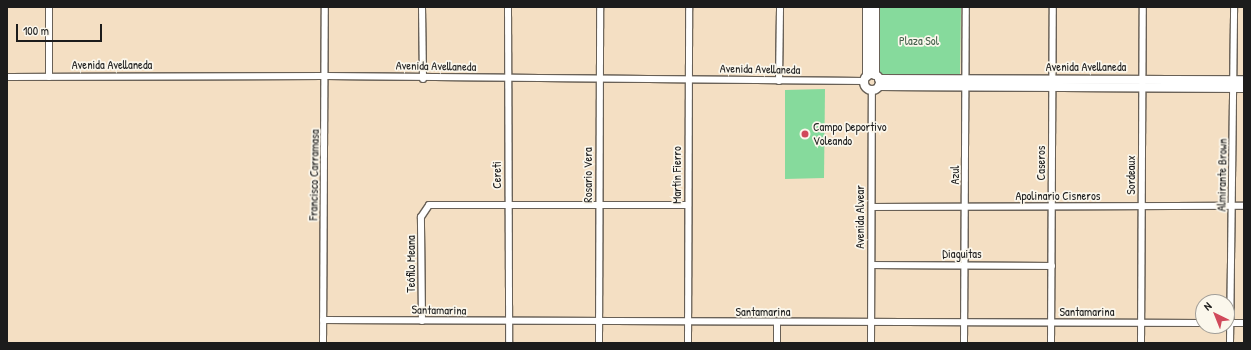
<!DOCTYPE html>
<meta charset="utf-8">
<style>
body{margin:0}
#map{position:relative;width:1251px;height:350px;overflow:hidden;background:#f4dfc3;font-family:"Patrick Hand",sans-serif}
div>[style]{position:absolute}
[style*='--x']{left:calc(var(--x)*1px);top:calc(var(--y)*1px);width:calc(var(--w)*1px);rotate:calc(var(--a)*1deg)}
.green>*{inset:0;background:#86da9c}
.roads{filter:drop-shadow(1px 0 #686056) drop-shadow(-1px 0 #686056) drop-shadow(0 1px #686056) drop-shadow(0 -1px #686056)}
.minor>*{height:6px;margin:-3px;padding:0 3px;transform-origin:3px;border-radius:3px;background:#fff}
.major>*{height:8px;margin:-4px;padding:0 4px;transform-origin:4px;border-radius:4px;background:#fff}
.major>.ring{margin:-4px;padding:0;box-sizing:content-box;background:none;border:8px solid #fff;border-radius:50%}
.dots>*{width:11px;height:11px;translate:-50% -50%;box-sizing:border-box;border:2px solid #fbf7ec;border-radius:50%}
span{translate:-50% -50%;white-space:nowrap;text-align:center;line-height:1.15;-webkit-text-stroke:3.5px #fbf7ec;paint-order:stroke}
.park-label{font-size:12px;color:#415e49}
.street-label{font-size:12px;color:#1c1c1c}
.poi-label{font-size:12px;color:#1c1c1c}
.left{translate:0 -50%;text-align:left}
.frame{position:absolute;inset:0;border:8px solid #1c1c1c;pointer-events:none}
.north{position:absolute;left:1195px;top:294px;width:40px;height:40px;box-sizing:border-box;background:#fbf7ec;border:1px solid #a29f99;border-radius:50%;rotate:317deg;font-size:11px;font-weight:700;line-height:16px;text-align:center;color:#1c1c1c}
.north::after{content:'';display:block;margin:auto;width:14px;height:18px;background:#d1495b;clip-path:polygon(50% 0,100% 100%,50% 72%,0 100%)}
.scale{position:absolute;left:16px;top:24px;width:86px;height:18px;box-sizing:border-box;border:2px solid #1c1c1c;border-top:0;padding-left:5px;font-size:12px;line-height:14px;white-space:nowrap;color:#1c1c1c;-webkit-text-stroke:3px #fbf7ec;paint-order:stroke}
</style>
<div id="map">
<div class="green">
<div style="clip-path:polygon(879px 7px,961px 7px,960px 74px,882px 75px,877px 68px)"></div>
<div style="clip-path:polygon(825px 89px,824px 178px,785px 179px,785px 90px)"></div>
</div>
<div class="roads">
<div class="minor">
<div style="--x:49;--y:7;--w:70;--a:90"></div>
<div style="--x:422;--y:7;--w:72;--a:89.2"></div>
<div style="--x:508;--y:7;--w:336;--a:89.8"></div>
<div style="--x:7;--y:77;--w:319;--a:-0.2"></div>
<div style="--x:326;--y:76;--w:538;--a:0.53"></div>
<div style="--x:779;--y:81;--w:74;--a:-89.2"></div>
<div style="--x:873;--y:207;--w:371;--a:-0.2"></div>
<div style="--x:872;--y:265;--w:180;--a:0.3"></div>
<div style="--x:323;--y:320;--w:880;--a:0.2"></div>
<div style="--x:422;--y:321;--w:104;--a:-90.6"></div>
<div style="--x:421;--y:217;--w:14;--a:-56"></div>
<div style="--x:429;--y:205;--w:259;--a:0"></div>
<div style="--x:1228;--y:323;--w:16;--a:0"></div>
<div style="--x:323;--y:343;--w:336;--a:-89.7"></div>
<div style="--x:599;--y:343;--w:336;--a:-89.8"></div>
<div style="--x:688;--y:343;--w:336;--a:-89.8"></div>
<div style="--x:777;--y:343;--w:20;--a:-90"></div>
<div style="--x:871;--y:343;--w:253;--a:-89.8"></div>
<div style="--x:964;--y:343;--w:336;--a:-89.7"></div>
<div style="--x:1051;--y:343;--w:336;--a:-89.7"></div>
<div style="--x:1141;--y:343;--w:336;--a:-89.7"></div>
<div style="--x:1230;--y:343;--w:336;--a:-89.3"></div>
</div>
<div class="major">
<div style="--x:867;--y:7;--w:69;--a:90"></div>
<div class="ring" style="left:864px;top:74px;width:8px;height:8px"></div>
<div style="--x:875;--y:75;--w:68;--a:-90"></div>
<div style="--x:879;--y:79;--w:365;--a:0.2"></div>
<div style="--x:879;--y:86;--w:365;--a:0.3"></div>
</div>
</div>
<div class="dots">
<div style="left:805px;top:134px;background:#d1495b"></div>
</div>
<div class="park-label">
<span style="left:919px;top:41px">Plaza Sol</span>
</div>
<div class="street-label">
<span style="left:112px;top:65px">Avenida Avellaneda</span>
<span style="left:436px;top:66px;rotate:1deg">Avenida Avellaneda</span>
<span style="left:1086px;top:67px">Avenida Avellaneda</span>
<span style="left:760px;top:69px;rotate:1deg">Avenida Avellaneda</span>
<span style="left:1041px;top:163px;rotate:-90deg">Caseros</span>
<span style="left:314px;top:175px;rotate:-89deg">Francisco Carramasa</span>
<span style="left:497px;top:175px;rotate:-90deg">Cereti</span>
<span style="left:588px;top:175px;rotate:-90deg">Rosario Vera</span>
<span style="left:677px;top:175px;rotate:-90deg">Martín Fierro</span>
<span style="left:955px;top:175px;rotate:-90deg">Azul</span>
<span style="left:1131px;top:175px;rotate:-90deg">Sordeaux</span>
<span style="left:1222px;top:175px;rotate:-89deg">Almirante Brown</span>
<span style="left:1058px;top:196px">Apolinario Cisneros</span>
<span style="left:860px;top:217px;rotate:-90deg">Avenida Alvear</span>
<span style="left:962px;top:254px">Diaguitas</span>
<span style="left:411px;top:264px;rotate:-90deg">Teófilo Meana</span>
<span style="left:439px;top:310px;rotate:1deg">Santamarina</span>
<span style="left:763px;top:312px">Santamarina</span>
<span style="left:1087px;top:312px">Santamarina</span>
</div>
<div class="poi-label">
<span class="left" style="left:813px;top:134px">Campo Deportivo<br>Voleando</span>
</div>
<div class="frame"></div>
<div class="north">N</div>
<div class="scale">100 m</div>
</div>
